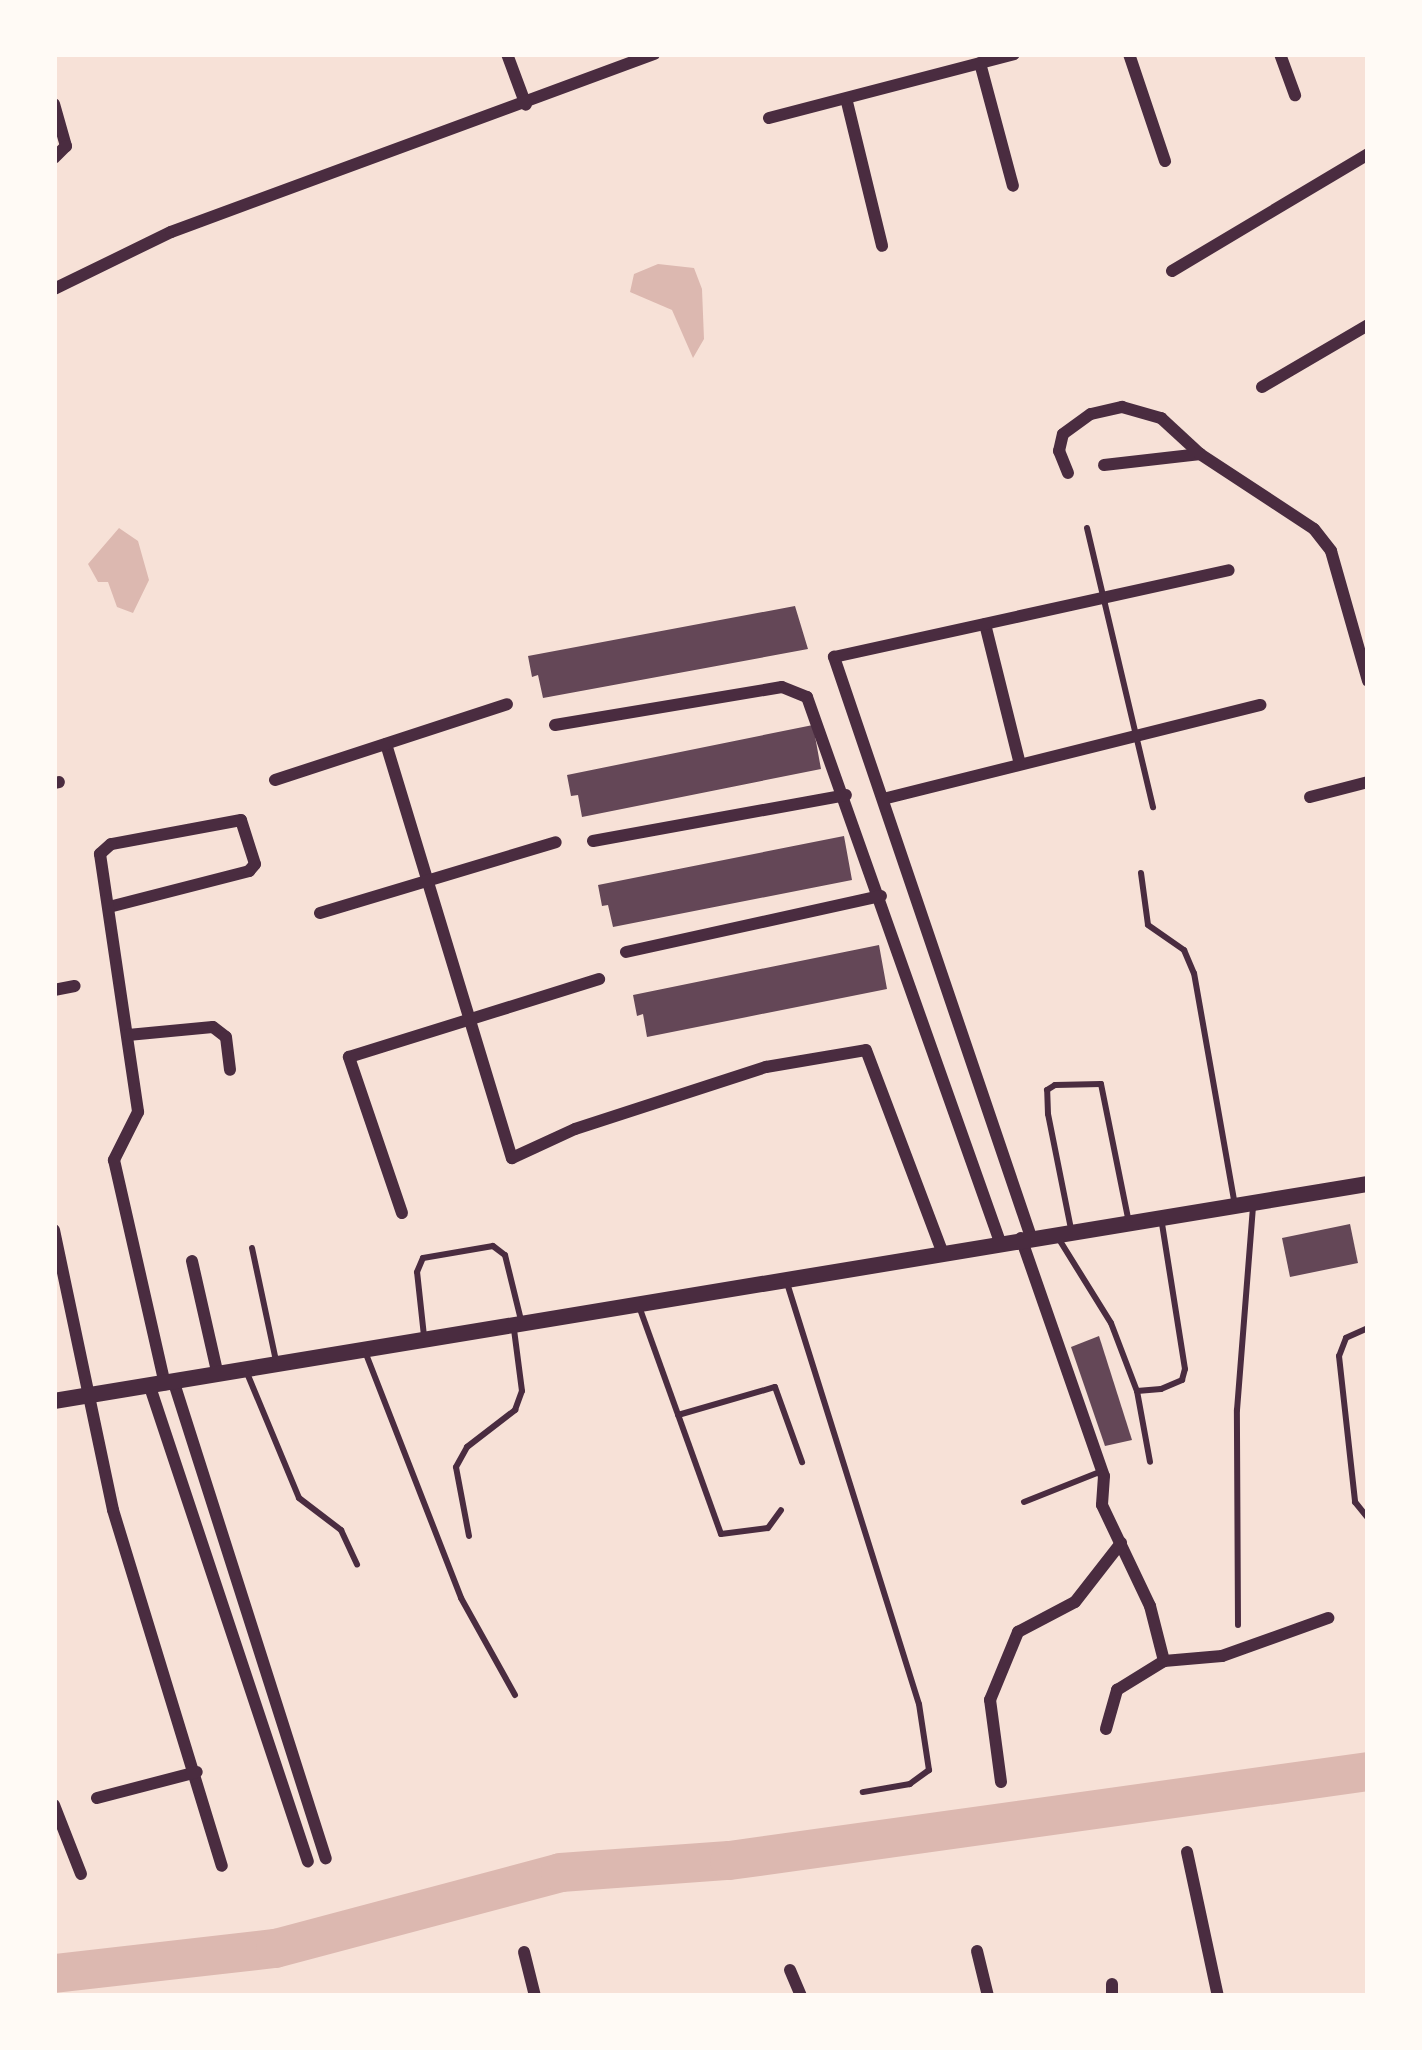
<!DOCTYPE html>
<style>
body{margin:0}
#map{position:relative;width:1422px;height:2050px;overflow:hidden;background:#f7e1d7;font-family:Commissioner,sans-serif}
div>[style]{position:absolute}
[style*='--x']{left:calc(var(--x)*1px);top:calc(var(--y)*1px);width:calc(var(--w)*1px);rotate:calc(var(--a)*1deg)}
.water>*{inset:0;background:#dcb8b0}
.river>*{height:39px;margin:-19.5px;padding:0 19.5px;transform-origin:19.5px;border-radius:19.5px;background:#dcb8b0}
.building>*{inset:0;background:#644757}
.service>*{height:6px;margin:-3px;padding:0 3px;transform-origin:3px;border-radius:3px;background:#4a2c40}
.minor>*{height:12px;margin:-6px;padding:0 6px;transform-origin:6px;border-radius:6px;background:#4a2c40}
.secondary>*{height:16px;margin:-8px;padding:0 8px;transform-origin:8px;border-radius:8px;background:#4a2c40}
span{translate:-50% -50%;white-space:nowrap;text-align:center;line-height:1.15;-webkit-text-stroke:9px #fffaf5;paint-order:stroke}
.frame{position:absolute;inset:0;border:57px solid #fffaf5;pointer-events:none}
</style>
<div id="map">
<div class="water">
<div style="clip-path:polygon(658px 264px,694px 268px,702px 289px,704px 339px,693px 358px,672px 310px,630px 292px,634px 274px)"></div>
<div style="clip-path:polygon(119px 528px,138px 541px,149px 580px,133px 613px,117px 607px,108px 582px,98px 582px,88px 564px)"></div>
</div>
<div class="river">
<div style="--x:54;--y:1973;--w:222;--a:-6.5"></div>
<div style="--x:275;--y:1948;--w:295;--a:-14.9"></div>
<div style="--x:560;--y:1872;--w:169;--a:-4.1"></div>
<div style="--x:729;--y:1860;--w:645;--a:-7.93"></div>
</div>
<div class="building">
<div style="clip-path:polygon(795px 606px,808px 649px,543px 698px,538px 675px,532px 677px,528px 656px)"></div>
<div style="clip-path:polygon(813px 725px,821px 769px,582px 817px,578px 795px,571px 796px,567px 775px)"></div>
<div style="clip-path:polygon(844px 836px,852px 880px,613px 927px,608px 905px,602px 906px,598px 885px)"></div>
<div style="clip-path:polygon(879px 945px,887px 989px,647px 1037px,643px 1014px,637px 1016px,633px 995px)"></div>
<div style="clip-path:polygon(1350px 1224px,1358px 1263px,1290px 1277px,1282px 1238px)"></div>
<div style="clip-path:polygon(1099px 1336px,1132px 1440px,1105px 1446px,1071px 1347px)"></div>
</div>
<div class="service">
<div style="--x:1087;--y:528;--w:287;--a:76.7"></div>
<div style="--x:1141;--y:873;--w:52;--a:82.3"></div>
<div style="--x:1148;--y:925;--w:44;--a:34.8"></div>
<div style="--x:1184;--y:950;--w:25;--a:67"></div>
<div style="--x:1194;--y:973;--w:231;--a:80"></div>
<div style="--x:1071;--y:1229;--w:117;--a:-101.3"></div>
<div style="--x:1048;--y:1114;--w:24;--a:-92"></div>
<div style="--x:1047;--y:1090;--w:9;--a:-32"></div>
<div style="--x:1055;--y:1085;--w:46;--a:-1.2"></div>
<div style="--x:1101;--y:1084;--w:137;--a:78.6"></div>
<div style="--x:1057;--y:1236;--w:102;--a:58.2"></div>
<div style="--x:1111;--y:1323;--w:73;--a:69.1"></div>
<div style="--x:1137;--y:1391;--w:24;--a:-5"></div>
<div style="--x:1161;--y:1389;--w:23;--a:-23"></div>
<div style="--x:1182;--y:1380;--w:11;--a:-75"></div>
<div style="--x:1185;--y:1369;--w:148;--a:-99"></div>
<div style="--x:252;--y:1248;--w:116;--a:78"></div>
<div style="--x:787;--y:1283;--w:441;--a:72.6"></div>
<div style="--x:919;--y:1704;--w:67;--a:81.4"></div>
<div style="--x:929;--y:1770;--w:24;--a:144"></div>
<div style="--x:910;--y:1784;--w:48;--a:170.3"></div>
<div style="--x:640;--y:1309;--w:239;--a:70.2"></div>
<div style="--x:721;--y:1534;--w:47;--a:-7.3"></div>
<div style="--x:768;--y:1528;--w:22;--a:-54"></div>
<div style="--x:1368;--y:1328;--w:24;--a:156"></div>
<div style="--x:1346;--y:1338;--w:19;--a:111"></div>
<div style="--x:1339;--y:1356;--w:147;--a:83.7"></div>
<div style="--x:1355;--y:1502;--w:21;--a:51"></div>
<div style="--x:424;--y:1336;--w:64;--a:-96.2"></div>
<div style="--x:417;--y:1272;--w:15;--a:-67"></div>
<div style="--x:423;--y:1258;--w:71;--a:-9.7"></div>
<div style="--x:493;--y:1246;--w:15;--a:37"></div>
<div style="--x:505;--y:1255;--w:67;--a:76.2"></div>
<div style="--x:366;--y:1354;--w:262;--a:68.7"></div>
<div style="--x:461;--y:1598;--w:111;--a:60.9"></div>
<div style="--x:247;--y:1373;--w:135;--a:67.4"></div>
<div style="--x:299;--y:1498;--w:53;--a:37.3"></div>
<div style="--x:341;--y:1530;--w:38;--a:65"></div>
<div style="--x:1137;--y:1391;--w:72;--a:79.6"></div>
<div style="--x:678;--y:1415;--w:101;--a:-16.1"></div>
<div style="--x:775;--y:1387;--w:80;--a:70.2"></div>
<div style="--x:1024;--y:1502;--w:84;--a:-21.7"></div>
<div style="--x:469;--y:1536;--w:70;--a:-100.7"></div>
<div style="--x:456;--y:1467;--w:23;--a:-61"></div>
<div style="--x:467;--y:1447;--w:61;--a:-37.6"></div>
<div style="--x:515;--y:1410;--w:20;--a:-70"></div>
<div style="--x:522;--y:1391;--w:63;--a:-97.4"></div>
<div style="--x:1238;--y:1625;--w:215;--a:-90.3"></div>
<div style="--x:1237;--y:1410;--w:206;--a:-85.5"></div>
</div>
<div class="minor">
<div style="--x:507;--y:54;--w:54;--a:69.6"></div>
<div style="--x:1129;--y:54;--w:113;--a:71.4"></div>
<div style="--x:1280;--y:54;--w:44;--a:69.9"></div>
<div style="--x:980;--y:63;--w:127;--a:75"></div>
<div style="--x:847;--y:102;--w:148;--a:76.3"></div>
<div style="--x:54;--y:104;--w:44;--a:74.1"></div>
<div style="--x:66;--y:146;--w:17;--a:135"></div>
<div style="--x:769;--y:118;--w:253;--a:-14.6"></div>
<div style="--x:1172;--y:271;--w:228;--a:-30.8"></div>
<div style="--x:54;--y:289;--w:130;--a:-26"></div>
<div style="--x:171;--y:232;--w:515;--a:-20.23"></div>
<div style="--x:1262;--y:387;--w:123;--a:-30.3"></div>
<div style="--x:1104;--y:465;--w:97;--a:-6.5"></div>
<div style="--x:1200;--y:454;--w:136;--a:33.3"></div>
<div style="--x:1314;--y:529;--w:28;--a:52"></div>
<div style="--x:1331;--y:551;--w:135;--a:74.1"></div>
<div style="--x:1068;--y:473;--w:24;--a:-112"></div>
<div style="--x:1059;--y:451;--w:17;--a:-77"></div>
<div style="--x:1063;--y:434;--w:34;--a:-36"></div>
<div style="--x:1091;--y:414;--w:32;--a:-13"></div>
<div style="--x:1122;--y:407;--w:41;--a:15.8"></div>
<div style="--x:1161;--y:418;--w:53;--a:42.7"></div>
<div style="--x:985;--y:624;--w:144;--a:76"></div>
<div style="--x:555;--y:725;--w:230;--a:-9.5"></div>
<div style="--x:782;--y:687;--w:27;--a:22"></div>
<div style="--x:807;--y:697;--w:578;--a:70.5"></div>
<div style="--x:386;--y:744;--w:433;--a:73.1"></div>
<div style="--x:512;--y:1158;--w:69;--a:-24.7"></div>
<div style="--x:575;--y:1129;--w:201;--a:-18"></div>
<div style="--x:766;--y:1067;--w:101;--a:-9.6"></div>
<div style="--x:866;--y:1050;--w:215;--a:69.3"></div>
<div style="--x:275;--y:780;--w:244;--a:-18.1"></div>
<div style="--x:54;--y:783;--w:5;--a:-11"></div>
<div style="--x:1310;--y:797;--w:60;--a:-14.5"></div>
<div style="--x:883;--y:799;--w:389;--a:-14"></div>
<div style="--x:593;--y:841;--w:257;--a:-10.3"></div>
<div style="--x:109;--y:907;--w:145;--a:-14.4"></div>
<div style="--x:249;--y:871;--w:9;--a:-49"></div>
<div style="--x:255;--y:864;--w:46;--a:-107.7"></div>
<div style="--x:241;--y:820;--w:132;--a:169.5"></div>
<div style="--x:111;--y:844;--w:15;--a:138"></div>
<div style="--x:100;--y:854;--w:261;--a:81.6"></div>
<div style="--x:138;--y:1112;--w:54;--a:116.6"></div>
<div style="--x:114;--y:1160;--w:230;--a:77.2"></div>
<div style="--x:320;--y:913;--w:246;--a:-16.7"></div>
<div style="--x:626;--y:952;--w:261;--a:-12.4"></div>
<div style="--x:54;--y:990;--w:21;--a:-11"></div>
<div style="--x:128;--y:1035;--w:85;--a:-5.4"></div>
<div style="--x:213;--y:1027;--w:16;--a:38"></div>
<div style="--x:226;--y:1037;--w:33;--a:83"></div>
<div style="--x:402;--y:1213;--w:165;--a:-108.8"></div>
<div style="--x:349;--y:1057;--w:262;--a:-17.3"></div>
<div style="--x:54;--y:1230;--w:286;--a:78.1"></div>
<div style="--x:113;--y:1510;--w:372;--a:73"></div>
<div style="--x:1031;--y:1237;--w:613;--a:-108.76"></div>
<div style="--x:834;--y:657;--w:404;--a:-12.4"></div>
<div style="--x:1021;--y:1238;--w:252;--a:70.8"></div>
<div style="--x:1104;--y:1476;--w:29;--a:94"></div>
<div style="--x:1102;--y:1505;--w:112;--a:64.6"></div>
<div style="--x:1150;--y:1606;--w:57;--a:75.7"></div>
<div style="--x:192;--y:1261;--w:117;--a:77.2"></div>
<div style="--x:174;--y:1383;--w:499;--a:72.3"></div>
<div style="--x:150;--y:1387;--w:500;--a:71.6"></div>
<div style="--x:1106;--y:1729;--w:41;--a:-74.2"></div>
<div style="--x:1117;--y:1690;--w:55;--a:-31.7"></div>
<div style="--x:1164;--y:1661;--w:58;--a:-4.9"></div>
<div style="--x:1222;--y:1656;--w:113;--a:-19.7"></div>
<div style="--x:1001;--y:1782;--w:83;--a:-97.6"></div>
<div style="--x:990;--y:1700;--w:74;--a:-67.6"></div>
<div style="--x:1018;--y:1632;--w:64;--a:-27.8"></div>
<div style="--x:1075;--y:1602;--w:75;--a:-52.1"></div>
<div style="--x:97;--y:1798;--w:103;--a:-14.6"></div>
<div style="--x:54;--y:1805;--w:74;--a:68.6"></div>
<div style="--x:1187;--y:1852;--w:147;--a:77.9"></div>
<div style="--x:977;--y:1951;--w:46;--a:76.3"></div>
<div style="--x:524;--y:1952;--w:45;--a:76"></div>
<div style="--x:790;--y:1970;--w:28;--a:67"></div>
<div style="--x:1112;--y:1984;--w:12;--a:90"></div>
</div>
<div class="secondary">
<div style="--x:54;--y:1401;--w:1332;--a:-9.38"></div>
</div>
<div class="frame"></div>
</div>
